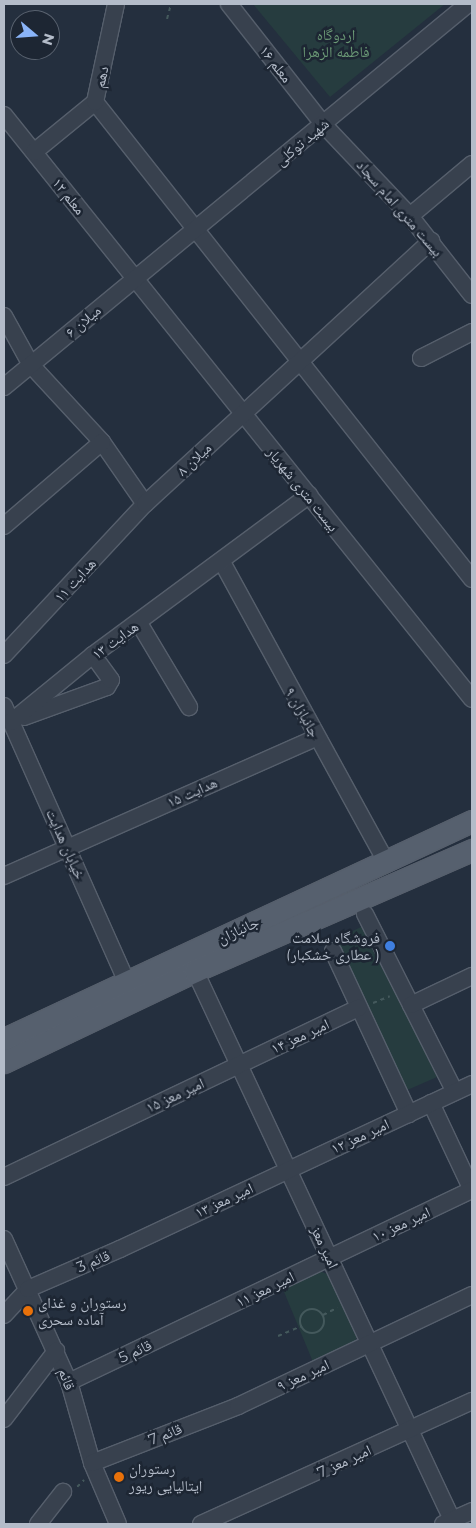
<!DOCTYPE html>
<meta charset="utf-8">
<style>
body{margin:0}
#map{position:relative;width:476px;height:1528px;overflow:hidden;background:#242f3e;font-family:Montserrat,"Noto Naskh Arabic",sans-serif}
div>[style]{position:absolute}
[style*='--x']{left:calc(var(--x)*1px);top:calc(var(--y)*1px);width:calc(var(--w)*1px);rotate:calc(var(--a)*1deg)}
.green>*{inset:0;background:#263c3f}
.path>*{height:2px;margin-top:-1px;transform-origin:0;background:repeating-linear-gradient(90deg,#44595c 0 4px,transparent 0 8px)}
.path>.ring{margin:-1px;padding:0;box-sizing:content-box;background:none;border:2px solid #44595c;border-radius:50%}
.roads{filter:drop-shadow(1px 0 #565f6c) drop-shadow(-1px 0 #565f6c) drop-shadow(0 1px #565f6c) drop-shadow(0 -1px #565f6c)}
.minor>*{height:16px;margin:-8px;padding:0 8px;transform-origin:8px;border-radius:8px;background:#38414e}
.major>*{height:21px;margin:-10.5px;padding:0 10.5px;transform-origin:10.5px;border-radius:10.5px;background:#56606e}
.dots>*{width:14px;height:14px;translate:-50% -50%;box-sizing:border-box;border:2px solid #1d2633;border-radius:50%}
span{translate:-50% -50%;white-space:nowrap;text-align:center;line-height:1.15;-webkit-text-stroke:5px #1d2633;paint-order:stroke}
.park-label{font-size:15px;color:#6b9a76}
.street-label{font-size:15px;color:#b4bcc9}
.poi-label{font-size:15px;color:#b4bcc9}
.right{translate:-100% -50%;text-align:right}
.left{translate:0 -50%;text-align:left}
.frame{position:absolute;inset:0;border:5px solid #b4bcc9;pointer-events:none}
.north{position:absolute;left:10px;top:10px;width:50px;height:50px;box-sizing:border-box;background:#1d2633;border:1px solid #59626f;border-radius:50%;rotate:108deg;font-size:14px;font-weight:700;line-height:20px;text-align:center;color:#b4bcc9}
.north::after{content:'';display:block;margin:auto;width:18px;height:22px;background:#8ab4f8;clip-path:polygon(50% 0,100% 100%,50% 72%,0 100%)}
</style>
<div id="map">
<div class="green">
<div style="clip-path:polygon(253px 4px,445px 4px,330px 97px)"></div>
<div style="clip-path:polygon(363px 926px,437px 1077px,405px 1091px,334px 940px)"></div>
<div style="clip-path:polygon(319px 1271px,327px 1274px,357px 1336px,354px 1345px,313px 1362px,282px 1287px)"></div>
</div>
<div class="path">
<div style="--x:167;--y:19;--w:16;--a:-75"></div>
<div style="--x:373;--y:1003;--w:18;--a:-22"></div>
<div class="ring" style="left:300px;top:1309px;width:22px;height:22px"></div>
<div style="--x:323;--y:1315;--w:16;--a:-27"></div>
<div style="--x:278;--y:1336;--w:26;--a:-23"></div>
<div style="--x:77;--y:1487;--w:10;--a:-45"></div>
</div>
<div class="roads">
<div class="minor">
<div style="--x:229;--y:4;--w:152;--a:51.9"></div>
<div style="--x:323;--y:124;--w:127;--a:46.6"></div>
<div style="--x:410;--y:216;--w:100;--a:51.9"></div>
<div style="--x:95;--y:102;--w:608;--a:51.68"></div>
<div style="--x:4;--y:115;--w:748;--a:51.29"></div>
<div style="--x:34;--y:152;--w:79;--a:-39.3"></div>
<div style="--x:95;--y:102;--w:100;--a:-77.9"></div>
<div style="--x:410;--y:216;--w:81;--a:-40"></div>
<div style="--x:4;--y:316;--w:56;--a:61.1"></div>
<div style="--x:31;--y:365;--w:105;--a:47.3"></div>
<div style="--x:102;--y:442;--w:75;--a:55.3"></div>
<div style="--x:421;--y:358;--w:57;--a:-27"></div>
<div style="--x:4;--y:387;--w:602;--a:-39.54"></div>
<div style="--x:4;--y:526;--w:129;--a:-40.6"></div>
<div style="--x:222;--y:562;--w:341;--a:61.3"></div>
<div style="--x:139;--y:623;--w:98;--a:59.2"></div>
<div style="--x:4;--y:655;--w:207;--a:-47"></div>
<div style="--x:145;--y:504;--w:389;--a:-42.6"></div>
<div style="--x:4;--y:706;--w:302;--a:66"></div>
<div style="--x:24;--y:717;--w:88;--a:-19.9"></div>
<div style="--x:107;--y:687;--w:8;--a:-60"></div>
<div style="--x:111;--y:680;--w:31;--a:-126"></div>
<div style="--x:11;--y:722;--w:106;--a:-39.3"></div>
<div style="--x:93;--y:655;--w:269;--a:-36.5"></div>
<div style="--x:4;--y:876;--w:342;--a:-23.9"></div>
<div style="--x:365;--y:914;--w:199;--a:63.2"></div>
<div style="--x:333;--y:951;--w:180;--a:65"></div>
<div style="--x:195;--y:971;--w:611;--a:64.9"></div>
<div style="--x:411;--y:1005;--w:68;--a:-25.4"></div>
<div style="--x:431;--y:1103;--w:96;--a:64.8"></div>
<div style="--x:4;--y:1177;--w:393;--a:-25.5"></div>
<div style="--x:4;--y:1239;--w:157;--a:65.6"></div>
<div style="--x:69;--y:1382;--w:84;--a:74.1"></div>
<div style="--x:92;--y:1463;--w:66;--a:66.9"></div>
<div style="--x:4;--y:1315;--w:35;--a:-47"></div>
<div style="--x:28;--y:1289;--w:100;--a:-23.5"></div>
<div style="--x:120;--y:1249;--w:389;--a:-25.1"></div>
<div style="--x:69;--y:1382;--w:446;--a:-25.5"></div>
<div style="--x:4;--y:1419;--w:86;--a:-52.6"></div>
<div style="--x:92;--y:1463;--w:157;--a:-21.3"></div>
<div style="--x:238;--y:1406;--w:259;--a:-25.4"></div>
<div style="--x:38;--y:1524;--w:41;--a:-52"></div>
<div style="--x:201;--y:1524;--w:298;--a:-24.4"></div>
<div style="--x:443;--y:1524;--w:32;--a:-24"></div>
</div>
<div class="major">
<div style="--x:4;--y:1039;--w:516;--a:-24.98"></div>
<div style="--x:4;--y:1062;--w:212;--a:-25.5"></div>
<div style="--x:195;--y:971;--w:302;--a:-23.6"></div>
</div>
</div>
<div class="dots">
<div style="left:390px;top:946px;background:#3f7fe0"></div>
<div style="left:28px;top:1311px;background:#e8710a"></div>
<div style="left:119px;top:1477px;background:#e8710a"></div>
</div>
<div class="park-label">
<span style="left:336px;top:43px">اردوگاه<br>فاطمه الزهرا</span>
</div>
<div class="street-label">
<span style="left:276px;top:64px;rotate:52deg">معلم ۱۶</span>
<span style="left:101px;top:77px;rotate:-78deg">دهم</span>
<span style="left:302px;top:142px;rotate:-40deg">شهید توکلی</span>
<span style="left:69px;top:196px;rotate:51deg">معلم ۱۲</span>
<span style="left:400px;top:208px;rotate:49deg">بیست متری امام سجاد</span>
<span style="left:83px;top:321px;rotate:-40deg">میلان ۶</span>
<span style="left:194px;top:459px;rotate:-43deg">میلان ۸</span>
<span style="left:303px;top:489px;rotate:51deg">بیست متری شهریار</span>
<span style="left:75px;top:580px;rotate:-47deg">هدایت ۱۱</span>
<span style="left:115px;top:640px;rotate:-36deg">هدایت ۱۳</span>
<span style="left:303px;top:712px;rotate:61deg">جانبازان ۹</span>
<span style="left:192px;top:792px;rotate:-24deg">هدایت ۱۵</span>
<span style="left:66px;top:844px;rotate:66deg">خیابان هدایت</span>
<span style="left:238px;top:930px;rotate:-25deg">جانبازان</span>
<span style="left:300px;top:1036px;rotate:-25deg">امیر معز ۱۴</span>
<span style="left:175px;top:1095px;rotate:-25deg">امیر معز ۱۵</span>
<span style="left:360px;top:1136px;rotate:-25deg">امیر معز ۱۲</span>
<span style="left:224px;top:1200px;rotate:-25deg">امیر معز ۱۳</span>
<span style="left:401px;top:1224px;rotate:-25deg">امیر معز ۱۰</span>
<span style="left:325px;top:1247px;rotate:65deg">امیر معز</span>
<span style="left:93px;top:1261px;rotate:-23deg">قائم 3</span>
<span style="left:265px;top:1289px;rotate:-26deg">امیر معز ۱۱</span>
<span style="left:135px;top:1351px;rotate:-25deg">قائم 5</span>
<span style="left:303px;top:1375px;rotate:-25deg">امیر معز ۹</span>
<span style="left:67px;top:1379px;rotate:70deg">قائم</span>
<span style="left:165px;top:1434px;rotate:-21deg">قائم 7</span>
<span style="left:344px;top:1461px;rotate:-25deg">امیر معز 7</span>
</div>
<div class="poi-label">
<span class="right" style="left:380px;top:946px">فروشگاه سلامت<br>(عطاری خشکبار )</span>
<span class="left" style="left:38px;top:1311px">رستوران و غذای<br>آماده سحری</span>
<span class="left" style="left:129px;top:1477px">رستوران<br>ایتالیایی ریور</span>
</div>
<div class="frame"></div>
<div class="north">N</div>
</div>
